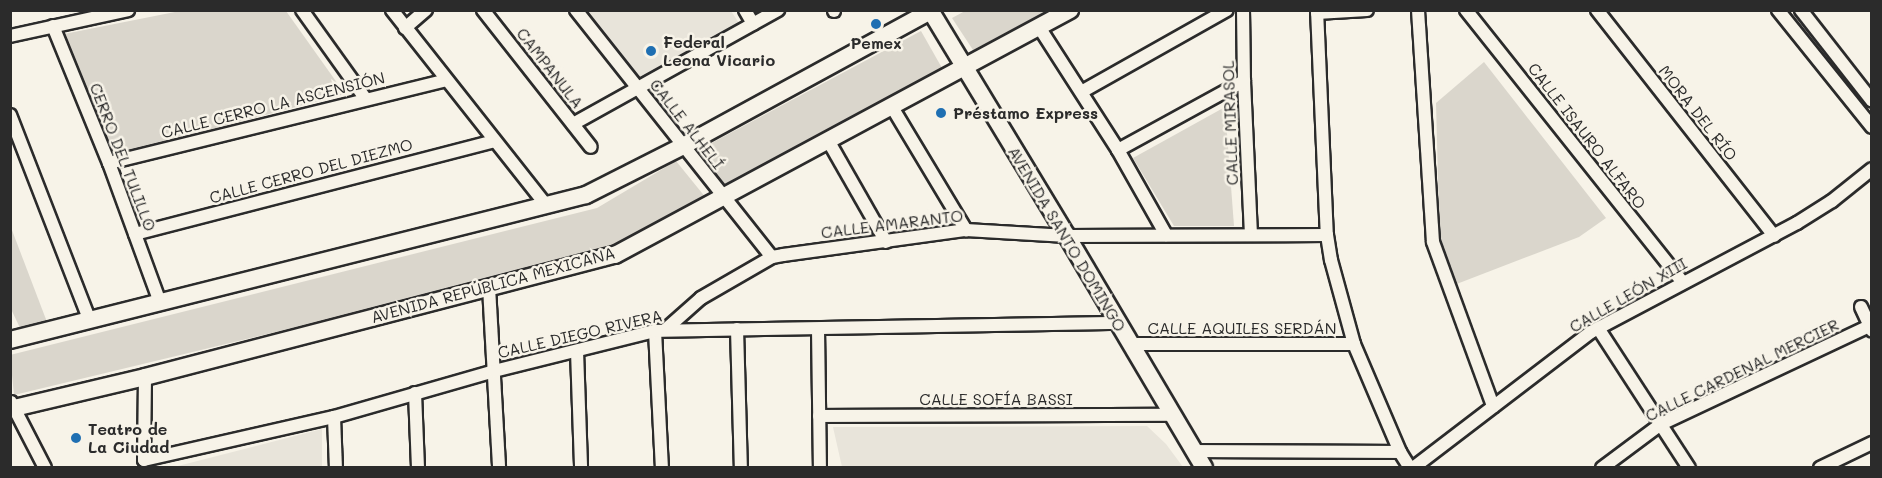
<!DOCTYPE html>
<meta charset="utf-8">
<style>
body{margin:0}
#map{position:relative;width:1882px;height:478px;overflow:hidden;background:#f7f3e8;font-family:Mali,sans-serif}
div>[style]{position:absolute}
[style*='--x']{left:calc(var(--x)*1px);top:calc(var(--y)*1px);width:calc(var(--w)*1px);rotate:calc(var(--a)*1deg)}
.built>*{inset:0;background:#e8e4da}
.green>*{inset:0;background:#dad6cc}
.roads{filter:drop-shadow(2px 0 #2b2b2b) drop-shadow(-2px 0 #2b2b2b) drop-shadow(0 2px #2b2b2b) drop-shadow(0 -2px #2b2b2b)}
.street>*{height:12px;margin:-6px;padding:0 6px;transform-origin:6px;border-radius:6px;background:#f7f3e8}
.secondary>*{height:16px;margin:-8px;padding:0 8px;transform-origin:8px;border-radius:8px;background:#f7f3e8}
.dots>*{width:16px;height:16px;translate:-50% -50%;box-sizing:border-box;border:3px solid #f7f3e8;border-radius:50%}
span{translate:-50% -50%;white-space:nowrap;text-align:center;line-height:1.15;-webkit-text-stroke:5px #f7f3e8;paint-order:stroke}
.poi-label{font-size:16px;color:#2b2b2b;font-weight:700}
.left{translate:0 -50%;text-align:left}
.street-label{font-size:16px;color:#2b2b2b}
.frame{position:absolute;inset:0;border:12px solid #2b2b2b;pointer-events:none}
</style>
<div id="map">
<div class="built">
<div style="clip-path:polygon(582px 11px,731px 11px,739px 23px,637px 78px)"></div>
<div style="clip-path:polygon(1147px 426px,1166px 444px,1183px 467px,842px 467px,833px 427px)"></div>
<div style="clip-path:polygon(322px 429px,322px 467px,174px 467px)"></div>
</div>
<div class="green">
<div style="clip-path:polygon(180px 11px,286px 11px,345px 94px,110px 156px,64px 34px)"></div>
<div style="clip-path:polygon(965px 11px,965px 10px,1047px 11px,973px 50px,952px 18px)"></div>
<div style="clip-path:polygon(921px 31px,942px 68px,721px 188px,693px 153px)"></div>
<div style="clip-path:polygon(1484px 62px,1606px 218px,1579px 237px,1454px 285px,1440px 257px,1436px 103px)"></div>
<div style="clip-path:polygon(1225px 107px,1234px 226px,1174px 226px,1133px 158px)"></div>
<div style="clip-path:polygon(676px 161px,706px 198px,608px 252px,14px 395px,10px 355px,597px 208px)"></div>
<div style="clip-path:polygon(10px 225px,47px 322px,21px 330px,11px 309px)"></div>
</div>
<div class="roads">
<div class="street">
<div style="--x:302;--y:10;--w:108;--a:54.4"></div>
<div style="--x:392;--y:10;--w:248;--a:51.7"></div>
<div style="--x:483;--y:10;--w:174;--a:51.8"></div>
<div style="--x:576;--y:10;--w:315;--a:51.6"></div>
<div style="--x:745;--y:10;--w:16;--a:60"></div>
<div style="--x:834;--y:10;--w:1;--a:90"></div>
<div style="--x:1243;--y:10;--w:71;--a:89.2"></div>
<div style="--x:1244;--y:81;--w:153;--a:87.4"></div>
<div style="--x:1317;--y:10;--w:225;--a:87.5"></div>
<div style="--x:1327;--y:235;--w:25;--a:81"></div>
<div style="--x:1331;--y:260;--w:87;--a:74.7"></div>
<div style="--x:1354;--y:344;--w:117;--a:66.9"></div>
<div style="--x:1400;--y:452;--w:19;--a:58"></div>
<div style="--x:1418;--y:10;--w:232;--a:86.3"></div>
<div style="--x:1433;--y:242;--w:175;--a:69.9"></div>
<div style="--x:1466;--y:10;--w:347;--a:51.5"></div>
<div style="--x:1597;--y:10;--w:287;--a:51.9"></div>
<div style="--x:1778;--y:10;--w:150;--a:51.2"></div>
<div style="--x:1801;--y:10;--w:115;--a:52"></div>
<div style="--x:1317;--y:13;--w:50;--a:-3.4"></div>
<div style="--x:53;--y:26;--w:148;--a:67.8"></div>
<div style="--x:109;--y:163;--w:148;--a:69.9"></div>
<div style="--x:1039;--y:27;--w:146;--a:57.3"></div>
<div style="--x:1118;--y:150;--w:98;--a:60.5"></div>
<div style="--x:405;--y:28;--w:28;--a:-41"></div>
<div style="--x:10;--y:36;--w:121;--a:-12.4"></div>
<div style="--x:1083;--y:91;--w:165;--a:-29.4"></div>
<div style="--x:892;--y:107;--w:144;--a:59"></div>
<div style="--x:10;--y:115;--w:221;--a:68.8"></div>
<div style="--x:573;--y:124;--w:235;--a:-29.1"></div>
<div style="--x:829;--y:142;--w:115;--a:60.3"></div>
<div style="--x:1118;--y:150;--w:144;--a:-28.7"></div>
<div style="--x:109;--y:163;--w:347;--a:-13.8"></div>
<div style="--x:135;--y:234;--w:371;--a:-14.5"></div>
<div style="--x:489;--y:287;--w:181;--a:86.8"></div>
<div style="--x:1861;--y:307;--w:26;--a:65"></div>
<div style="--x:1598;--y:328;--w:167;--a:57"></div>
<div style="--x:737;--y:329;--w:139;--a:88.4"></div>
<div style="--x:818;--y:329;--w:139;--a:89.2"></div>
<div style="--x:665;--y:330;--w:48;--a:-41.6"></div>
<div style="--x:701;--y:298;--w:82;--a:-30"></div>
<div style="--x:772;--y:257;--w:11;--a:-10"></div>
<div style="--x:783;--y:255;--w:185;--a:-7.8"></div>
<div style="--x:966;--y:230;--w:101;--a:3.4"></div>
<div style="--x:1067;--y:236;--w:260;--a:-0.2"></div>
<div style="--x:655;--y:331;--w:137;--a:87.1"></div>
<div style="--x:1131;--y:344;--w:223;--a:0"></div>
<div style="--x:577;--y:351;--w:117;--a:88"></div>
<div style="--x:145;--y:377;--w:83;--a:90.7"></div>
<div style="--x:144;--y:460;--w:195;--a:-12.8"></div>
<div style="--x:334;--y:417;--w:166;--a:-16"></div>
<div style="--x:494;--y:371;--w:166;--a:-14"></div>
<div style="--x:655;--y:331;--w:463;--a:-1"></div>
<div style="--x:415;--y:393;--w:75;--a:87.7"></div>
<div style="--x:11;--y:402;--w:74;--a:62.7"></div>
<div style="--x:819;--y:416;--w:354;--a:-0.2"></div>
<div style="--x:334;--y:417;--w:51;--a:87.8"></div>
<div style="--x:1194;--y:451;--w:206;--a:0.3"></div>
<div style="--x:1413;--y:468;--w:224;--a:-37.4"></div>
<div style="--x:1591;--y:332;--w:233;--a:-27.9"></div>
<div style="--x:1797;--y:223;--w:41;--a:-32.2"></div>
<div style="--x:1832;--y:201;--w:51;--a:-38.7"></div>
<div style="--x:1602;--y:468;--w:74;--a:-36.7"></div>
<div style="--x:1661;--y:424;--w:230;--a:-25.2"></div>
<div style="--x:1820;--y:468;--w:58;--a:-25.7"></div>
</div>
<div class="secondary">
<div style="--x:930;--y:10;--w:264;--a:58.8"></div>
<div style="--x:1067;--y:236;--w:269;--a:59.4"></div>
<div style="--x:10;--y:340;--w:594;--a:-14.13"></div>
<div style="--x:586;--y:195;--w:109;--a:-26.8"></div>
<div style="--x:683;--y:146;--w:284;--a:-28.6"></div>
<div style="--x:10;--y:409;--w:139;--a:-13.3"></div>
<div style="--x:145;--y:377;--w:486;--a:-14.6"></div>
<div style="--x:615;--y:255;--w:517;--a:-28.3"></div>
</div>
</div>
<div class="dots">
<div style="left:876px;top:24px;background:#1f6fb2"></div>
<div style="left:651px;top:51px;background:#1f6fb2"></div>
<div style="left:941px;top:113px;background:#1f6fb2"></div>
<div style="left:76px;top:438px;background:#1f6fb2"></div>
</div>
<div class="poi-label">
<span class="left" style="left:663px;top:51px">Federal<br>Leona Vicario</span>
<span style="left:876px;top:43px">Pemex</span>
<span class="left" style="left:953px;top:113px">Préstamo Express</span>
<span class="left" style="left:88px;top:438px">Teatro de<br>La Ciudad</span>
</div>
<div class="street-label">
<span style="left:550px;top:68px;rotate:52deg">CAMPANULA</span>
<span style="left:273px;top:105px;rotate:-14deg">CALLE CERRO LA ASCENSIÓN</span>
<span style="left:1698px;top:113px;rotate:52deg">MORA DEL RÍO</span>
<span style="left:1230px;top:123px;rotate:-92deg">CALLE MIRASOL</span>
<span style="left:687px;top:124px;rotate:52deg">CALLE ALHELÍ</span>
<span style="left:1587px;top:136px;rotate:52deg">CALLE ISAURO ALFARO</span>
<span style="left:123px;top:157px;rotate:69deg">CERRO DEL TULILLO</span>
<span style="left:311px;top:171px;rotate:-15deg">CALLE CERRO DEL DIEZMO</span>
<span style="left:892px;top:224px;rotate:-7deg">CALLE AMARANTO</span>
<span style="left:1067px;top:239px;rotate:59deg">AVENIDA SANTO DOMINGO</span>
<span style="left:493px;top:285px;rotate:-15deg">AVENIDA REPÚBLICA MEXICANA</span>
<span style="left:1628px;top:295px;rotate:-30deg">CALLE LEÓN XIII</span>
<span style="left:1242px;top:328px">CALLE AQUILES SERDÁN</span>
<span style="left:580px;top:334px;rotate:-13deg">CALLE DIEGO RIVERA</span>
<span style="left:1742px;top:370px;rotate:-26deg">CALLE CARDENAL MERCIER</span>
<span style="left:996px;top:399px">CALLE SOFÍA BASSI</span>
</div>
<div class="frame"></div>
</div>
